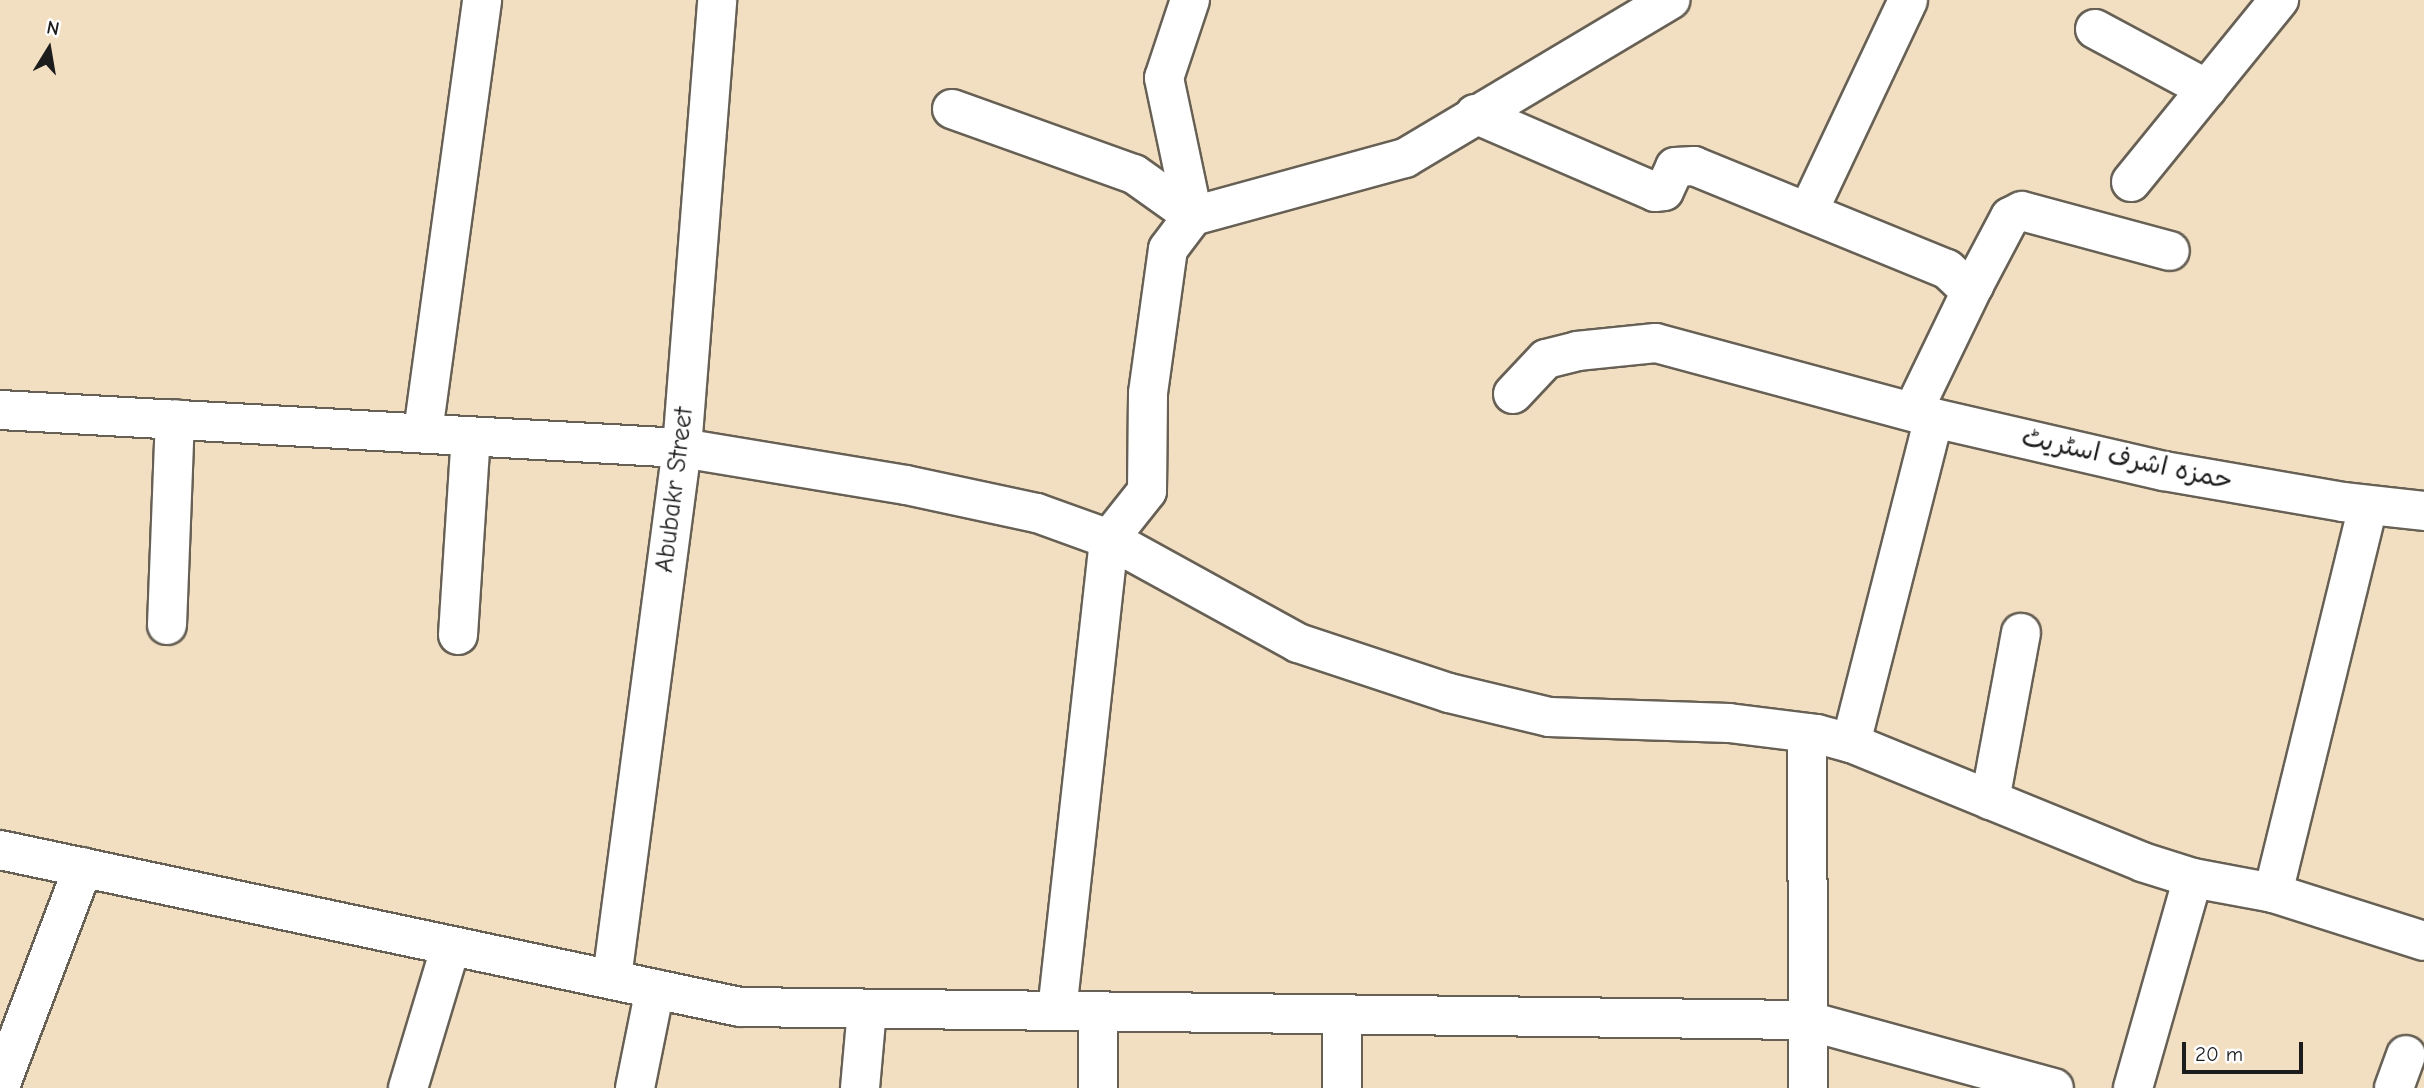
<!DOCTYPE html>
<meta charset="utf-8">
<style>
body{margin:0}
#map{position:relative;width:2424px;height:1088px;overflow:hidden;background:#f2dec0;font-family:"Comic Neue","Playpen Sans Arabic",sans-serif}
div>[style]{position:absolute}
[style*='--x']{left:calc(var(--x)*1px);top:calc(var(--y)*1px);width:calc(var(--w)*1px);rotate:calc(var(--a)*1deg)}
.roads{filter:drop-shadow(2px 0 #676055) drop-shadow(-2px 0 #676055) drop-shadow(0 2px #676055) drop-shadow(0 -2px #676055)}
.minor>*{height:38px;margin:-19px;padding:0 19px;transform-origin:19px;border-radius:19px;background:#fff}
span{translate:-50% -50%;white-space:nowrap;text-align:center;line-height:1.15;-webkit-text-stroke:7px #fff;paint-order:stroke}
.street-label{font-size:26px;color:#1c1c1c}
.north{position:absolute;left:14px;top:14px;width:70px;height:70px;-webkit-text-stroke:5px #fff;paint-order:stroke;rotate:11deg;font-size:19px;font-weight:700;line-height:28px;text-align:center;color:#1c1c1c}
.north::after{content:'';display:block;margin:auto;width:24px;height:32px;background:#1c1c1c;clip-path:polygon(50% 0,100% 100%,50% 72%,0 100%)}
.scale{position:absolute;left:2182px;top:1042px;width:121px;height:32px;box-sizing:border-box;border:4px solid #1c1c1c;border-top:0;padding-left:9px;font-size:21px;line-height:24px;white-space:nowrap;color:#1c1c1c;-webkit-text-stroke:5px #fff;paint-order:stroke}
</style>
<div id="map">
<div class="roads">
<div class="minor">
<div style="--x:1190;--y:0;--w:82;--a:108.4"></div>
<div style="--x:1164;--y:78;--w:141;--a:78.1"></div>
<div style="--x:2095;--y:29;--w:127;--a:28.2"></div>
<div style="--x:952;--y:109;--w:193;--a:19.7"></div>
<div style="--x:1134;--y:174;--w:72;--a:35.4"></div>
<div style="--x:1475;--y:114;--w:196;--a:23.4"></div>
<div style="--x:1655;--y:192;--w:9;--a:-6"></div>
<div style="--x:1664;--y:191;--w:26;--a:-65"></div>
<div style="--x:1675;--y:167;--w:19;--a:-3"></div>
<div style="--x:1694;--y:166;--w:273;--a:22.2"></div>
<div style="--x:1947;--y:269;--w:18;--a:43"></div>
<div style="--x:1960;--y:281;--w:15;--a:16"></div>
<div style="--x:1974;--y:285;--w:140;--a:115.8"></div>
<div style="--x:2131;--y:182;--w:235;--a:-50.9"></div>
<div style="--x:1808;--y:212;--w:234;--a:-64.7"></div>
<div style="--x:1974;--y:285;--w:77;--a:-62.1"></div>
<div style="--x:2010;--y:217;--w:13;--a:-27"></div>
<div style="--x:2022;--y:211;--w:153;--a:15.1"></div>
<div style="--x:1513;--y:394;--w:48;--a:-46.7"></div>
<div style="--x:1546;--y:359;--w:32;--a:-14"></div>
<div style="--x:1577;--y:351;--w:79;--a:-5.8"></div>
<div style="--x:1656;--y:343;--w:288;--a:15.1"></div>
<div style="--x:1934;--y:418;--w:236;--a:13"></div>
<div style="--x:2164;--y:471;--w:182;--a:9.8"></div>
<div style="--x:2343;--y:502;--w:81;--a:6.3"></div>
<div style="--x:0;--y:410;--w:683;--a:3.19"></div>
<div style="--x:682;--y:448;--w:227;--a:9.4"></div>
<div style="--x:906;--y:485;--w:134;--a:12.1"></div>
<div style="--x:1037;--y:513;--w:77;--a:19.9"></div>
<div style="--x:1109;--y:539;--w:216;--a:28.8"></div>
<div style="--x:1298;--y:643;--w:159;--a:18.3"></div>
<div style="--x:1449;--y:693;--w:103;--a:13.5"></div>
<div style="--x:1549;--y:717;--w:180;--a:1.9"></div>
<div style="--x:1729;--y:723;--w:89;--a:7.1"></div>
<div style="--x:1817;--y:734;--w:35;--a:15"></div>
<div style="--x:1851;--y:743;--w:314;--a:22.2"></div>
<div style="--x:2142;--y:862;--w:53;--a:17.4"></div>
<div style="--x:2193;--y:878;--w:81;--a:10.6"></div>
<div style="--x:2273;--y:893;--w:158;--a:17.6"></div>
<div style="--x:423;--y:432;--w:436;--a:-82.2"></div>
<div style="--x:167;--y:625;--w:206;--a:-87.8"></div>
<div style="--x:458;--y:635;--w:199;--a:-86.3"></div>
<div style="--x:1807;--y:733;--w:355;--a:89.8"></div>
<div style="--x:1851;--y:743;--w:335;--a:-75.7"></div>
<div style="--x:1990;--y:800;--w:170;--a:-79.5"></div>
<div style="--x:0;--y:850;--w:756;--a:11.98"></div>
<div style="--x:740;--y:1007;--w:1065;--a:0.7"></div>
<div style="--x:1805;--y:1020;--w:258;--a:15.3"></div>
<div style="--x:2273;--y:893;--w:398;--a:-76.2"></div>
<div style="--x:612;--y:978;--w:535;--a:-82.48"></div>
<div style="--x:682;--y:448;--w:449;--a:-85.5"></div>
<div style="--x:1057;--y:1011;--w:475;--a:-83.7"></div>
<div style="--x:1109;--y:539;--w:61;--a:-51.6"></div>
<div style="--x:1147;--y:491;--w:98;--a:-89.4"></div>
<div style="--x:1148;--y:393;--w:145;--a:-82.1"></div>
<div style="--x:1168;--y:249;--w:41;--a:-52.9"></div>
<div style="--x:1193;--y:216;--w:220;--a:-15.3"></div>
<div style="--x:1405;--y:158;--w:309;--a:-30.8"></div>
<div style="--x:1342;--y:1015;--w:73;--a:90"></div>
<div style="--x:0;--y:1086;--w:234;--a:-69.2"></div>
<div style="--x:408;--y:1088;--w:148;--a:-73.2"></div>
<div style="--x:635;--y:1088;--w:101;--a:-78.6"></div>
<div style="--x:860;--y:1088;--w:79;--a:-84.9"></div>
<div style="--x:1098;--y:1088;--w:76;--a:-90"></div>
<div style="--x:2133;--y:1088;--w:218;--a:-74.1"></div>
<div style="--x:2394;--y:1088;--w:35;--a:-70"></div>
</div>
</div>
<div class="street-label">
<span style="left:2127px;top:460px;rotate:12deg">حمزہ اشرف اسٹریٹ</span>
<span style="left:675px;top:490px;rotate:-83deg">Abubakr Street</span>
</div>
<div class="north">N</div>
<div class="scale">20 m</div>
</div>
